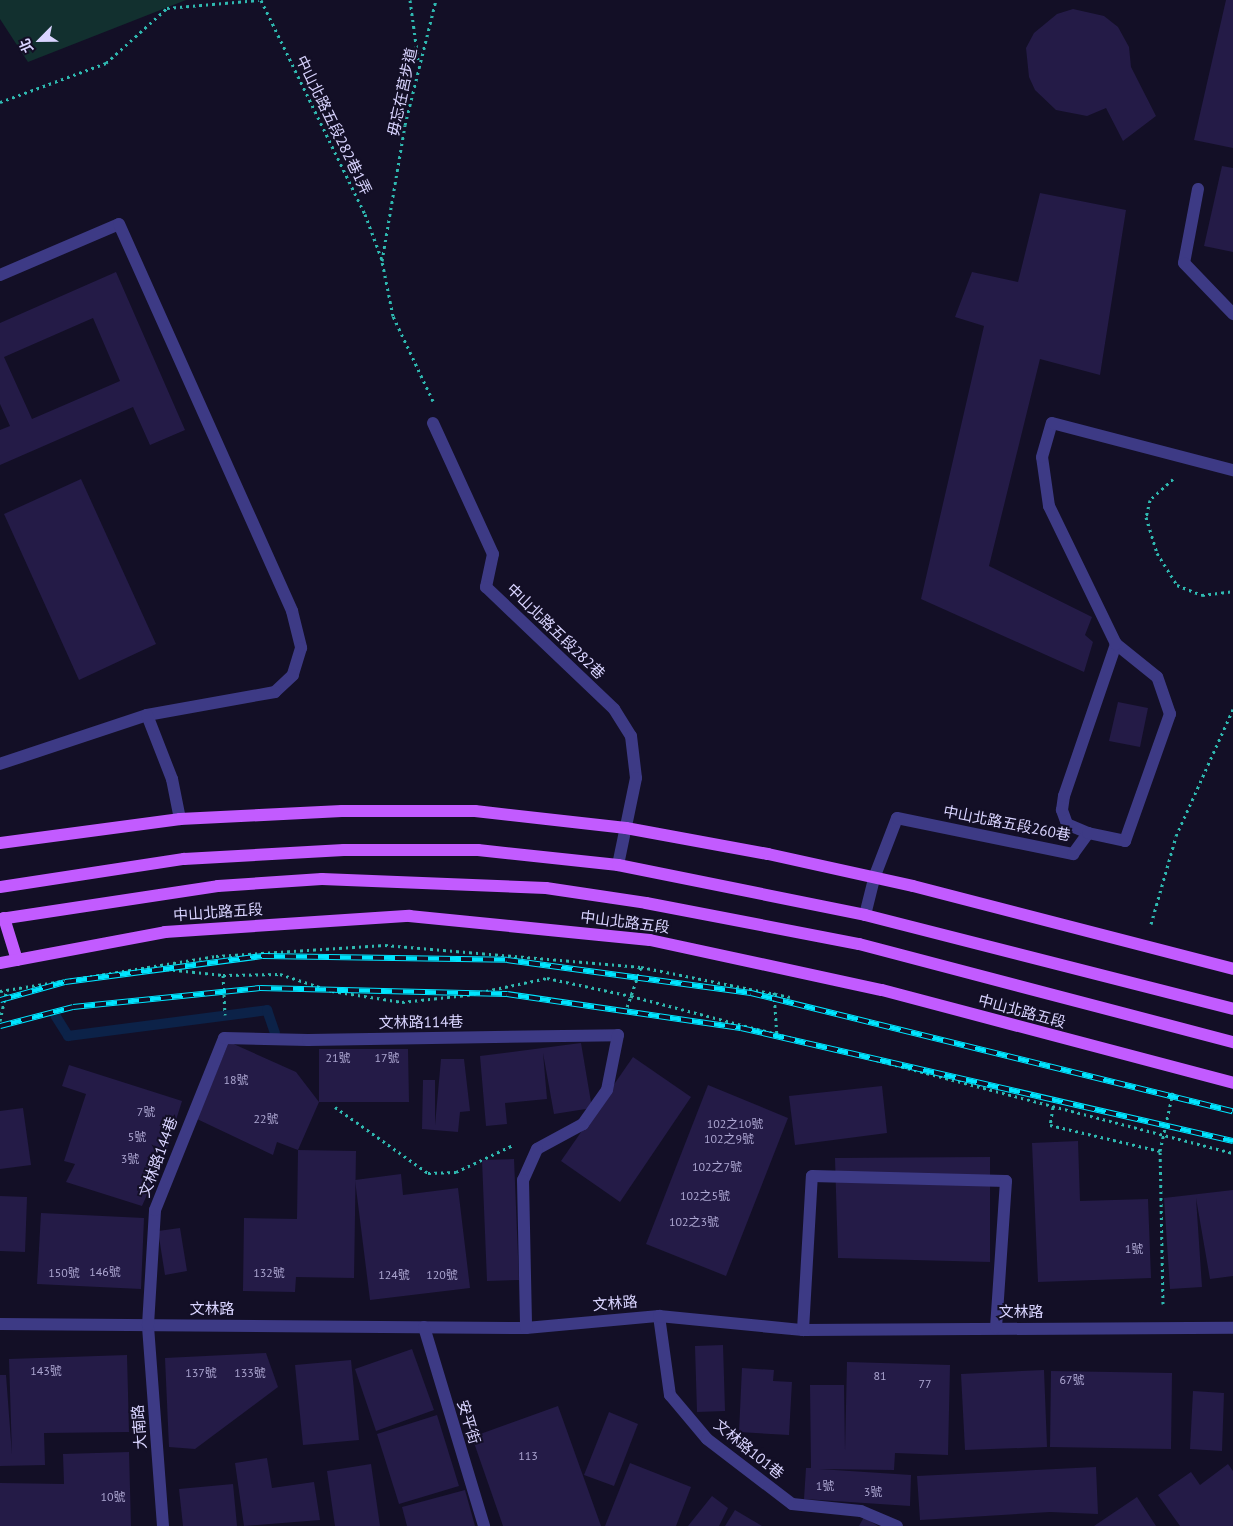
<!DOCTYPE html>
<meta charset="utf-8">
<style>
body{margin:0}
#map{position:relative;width:1233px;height:1526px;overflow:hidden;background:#130f26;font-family:"PT Sans","Noto Sans TC",sans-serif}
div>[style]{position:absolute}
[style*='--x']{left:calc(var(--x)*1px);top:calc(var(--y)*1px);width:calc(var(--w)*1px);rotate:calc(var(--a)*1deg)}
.green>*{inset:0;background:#12302f}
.stream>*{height:10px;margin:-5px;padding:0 5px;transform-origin:5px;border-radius:5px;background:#0c2248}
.building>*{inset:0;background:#241b47}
.path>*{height:3px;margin-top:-1.5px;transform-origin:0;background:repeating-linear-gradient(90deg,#2fb8b0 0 2.5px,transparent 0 6.5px)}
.minor>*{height:12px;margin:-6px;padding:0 6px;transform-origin:6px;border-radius:6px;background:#3d3a85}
.major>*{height:12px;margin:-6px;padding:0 6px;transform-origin:6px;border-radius:6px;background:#c25bff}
.rail>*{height:5.5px;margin-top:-2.75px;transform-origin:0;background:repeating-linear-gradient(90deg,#130f26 0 11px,#00e5ff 0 22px);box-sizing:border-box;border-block:1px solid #00e5ff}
span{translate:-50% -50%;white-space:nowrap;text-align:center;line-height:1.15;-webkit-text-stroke:4px #130f26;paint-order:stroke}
.number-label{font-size:12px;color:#aca6d1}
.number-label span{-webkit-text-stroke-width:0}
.street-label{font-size:15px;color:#d9d4ff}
.north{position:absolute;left:15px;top:15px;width:50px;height:50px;-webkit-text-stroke:4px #130f26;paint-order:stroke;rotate:247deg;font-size:14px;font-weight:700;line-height:20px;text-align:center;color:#d9d4ff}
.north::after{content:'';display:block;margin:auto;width:18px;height:22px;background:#d9d4ff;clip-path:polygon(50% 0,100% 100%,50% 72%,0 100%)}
</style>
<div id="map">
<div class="green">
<div style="clip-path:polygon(0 0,186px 0,28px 62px,0 19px)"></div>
</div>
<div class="stream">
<div style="--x:55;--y:1015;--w:25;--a:58"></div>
<div style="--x:68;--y:1036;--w:201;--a:-7.4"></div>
<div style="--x:267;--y:1010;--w:24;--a:71"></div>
</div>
<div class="building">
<div style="clip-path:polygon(1226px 0,1233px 0,1233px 148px,1194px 140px)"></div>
<div style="clip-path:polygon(1073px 9px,1104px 16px,1118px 27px,1129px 47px,1131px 67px,1156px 116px,1123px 141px,1106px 108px,1087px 116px,1056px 110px,1035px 90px,1029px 77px,1026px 48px,1034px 33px,1057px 14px)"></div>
<div style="clip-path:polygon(1222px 166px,1233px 168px,1233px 252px,1204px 246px)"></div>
<div style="clip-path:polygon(1040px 193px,1126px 210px,1100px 375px,1040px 359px,989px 566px,1092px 617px,1085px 635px,1093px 642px,1084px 672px,921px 599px,984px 326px,955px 317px,972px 272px,1018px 282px)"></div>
<div style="clip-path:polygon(evenodd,116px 272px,185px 430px,150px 445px,133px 407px,0 465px,0 430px,10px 426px,0 404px,0 323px,116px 272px,93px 318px,120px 381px,32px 419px,4px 357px,93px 318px)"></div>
<div style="clip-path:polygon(81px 479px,156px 644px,79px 680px,4px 514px)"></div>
<div style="clip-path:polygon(1118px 702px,1148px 708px,1140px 747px,1109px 741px)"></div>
<div style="clip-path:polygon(229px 1042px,296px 1072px,319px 1102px,319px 1049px,408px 1049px,409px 1102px,319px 1102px,298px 1150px,356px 1151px,354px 1278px,296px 1277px,295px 1292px,243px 1291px,244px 1218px,297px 1219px,298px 1150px,277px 1142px,273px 1155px,197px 1119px)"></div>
<div style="clip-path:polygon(581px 1043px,592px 1108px,554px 1114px,543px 1053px,547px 1099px,505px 1103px,507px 1124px,486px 1126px,480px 1056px)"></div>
<div style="clip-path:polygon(633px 1057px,691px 1097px,620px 1202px,561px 1161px)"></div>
<div style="clip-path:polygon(441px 1059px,464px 1059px,470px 1111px,460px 1112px,458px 1132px,422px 1129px,423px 1080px,435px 1080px,435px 1125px)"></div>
<div style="clip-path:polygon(69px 1065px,182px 1101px,154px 1190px,150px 1188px,142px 1206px,66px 1182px,75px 1164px,64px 1161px,86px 1094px,62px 1086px)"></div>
<div style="clip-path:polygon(708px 1085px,788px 1118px,726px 1276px,646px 1244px)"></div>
<div style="clip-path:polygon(882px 1086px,887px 1133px,795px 1145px,789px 1096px)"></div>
<div style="clip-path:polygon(23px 1108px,31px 1165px,0 1169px,0 1111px)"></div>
<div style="clip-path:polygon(1078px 1141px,1080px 1201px,1148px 1199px,1151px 1278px,1038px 1282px,1032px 1143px)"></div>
<div style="clip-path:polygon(990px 1157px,990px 1262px,838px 1258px,835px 1158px)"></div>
<div style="clip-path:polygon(514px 1159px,519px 1280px,487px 1281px,482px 1160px)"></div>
<div style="clip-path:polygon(401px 1174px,403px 1195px,458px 1188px,470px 1288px,370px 1300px,355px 1180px)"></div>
<div style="clip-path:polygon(1233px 1190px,1233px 1276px,1210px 1279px,1196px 1198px,1202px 1287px,1170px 1289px,1164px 1198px)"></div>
<div style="clip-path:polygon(0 1196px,27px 1197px,25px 1252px,0 1251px)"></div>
<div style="clip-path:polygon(41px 1213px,144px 1218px,141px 1289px,37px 1284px)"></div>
<div style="clip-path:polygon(180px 1228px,187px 1271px,165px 1275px,158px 1231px)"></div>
<div style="clip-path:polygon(723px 1345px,725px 1411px,697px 1412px,695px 1346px)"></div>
<div style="clip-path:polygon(412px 1349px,434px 1410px,376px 1431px,355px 1369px)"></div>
<div style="clip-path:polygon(266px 1353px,278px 1387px,195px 1449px,169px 1447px,165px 1358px)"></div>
<div style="clip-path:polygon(127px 1355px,129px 1432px,44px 1433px,45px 1465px,0 1466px,0 1375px,6px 1375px,12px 1455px,9px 1359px)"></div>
<div style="clip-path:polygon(351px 1360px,359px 1440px,303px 1445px,295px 1365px)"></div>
<div style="clip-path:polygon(847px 1362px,950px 1365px,948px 1455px,895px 1453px,894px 1470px,819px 1469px,911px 1475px,910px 1506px,804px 1499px,806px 1468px,811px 1468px,810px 1385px,844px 1385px,845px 1451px)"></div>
<div style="clip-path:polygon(742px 1368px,774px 1370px,773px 1381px,792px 1382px,789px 1435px,739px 1432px)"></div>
<div style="clip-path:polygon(1044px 1370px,1047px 1447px,965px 1450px,961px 1374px)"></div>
<div style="clip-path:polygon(1051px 1371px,1172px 1373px,1171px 1449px,1050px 1447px)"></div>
<div style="clip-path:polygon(1193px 1391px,1224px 1393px,1222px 1451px,1190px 1449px)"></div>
<div style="clip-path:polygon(558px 1406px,601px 1526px,503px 1526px,472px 1437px)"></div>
<div style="clip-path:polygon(609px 1412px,638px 1424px,614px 1486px,584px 1475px)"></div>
<div style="clip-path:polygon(437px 1415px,459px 1486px,399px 1504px,377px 1434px)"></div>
<div style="clip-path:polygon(129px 1452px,131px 1526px,0 1526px,0 1483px,64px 1484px,63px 1454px)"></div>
<div style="clip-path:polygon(267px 1458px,272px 1488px,314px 1482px,320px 1520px,244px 1526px,235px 1463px)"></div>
<div style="clip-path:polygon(630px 1463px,691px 1487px,676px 1526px,605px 1526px)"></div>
<div style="clip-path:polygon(371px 1464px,380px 1526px,335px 1526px,327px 1471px)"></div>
<div style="clip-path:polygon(1228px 1464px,1233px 1471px,1233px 1526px,1180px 1526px,1158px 1495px,1191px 1472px,1200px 1485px)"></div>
<div style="clip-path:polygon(1096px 1467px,1098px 1514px,1050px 1512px,920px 1520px,917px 1476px)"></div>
<div style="clip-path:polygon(233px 1484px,237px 1526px,183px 1526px,179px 1489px)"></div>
<div style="clip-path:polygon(465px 1490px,475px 1526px,407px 1526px,402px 1507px)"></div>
<div style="clip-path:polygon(712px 1496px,728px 1508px,719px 1526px,688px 1526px)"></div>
<div style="clip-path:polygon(1137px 1497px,1156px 1526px,1094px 1526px)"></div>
<div style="clip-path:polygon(735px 1510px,762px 1526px,725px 1526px)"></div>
<div style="clip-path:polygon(864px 1517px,878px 1526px,859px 1526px)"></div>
</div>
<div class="path">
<div style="--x:261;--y:0;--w:238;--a:64.1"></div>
<div style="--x:365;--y:214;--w:49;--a:69.7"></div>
<div style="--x:410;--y:0;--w:60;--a:82.3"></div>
<div style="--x:0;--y:102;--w:113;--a:-20.2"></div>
<div style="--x:106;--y:63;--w:82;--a:-42"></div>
<div style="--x:167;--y:8;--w:92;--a:-5"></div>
<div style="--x:433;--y:401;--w:94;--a:-115.2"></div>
<div style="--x:393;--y:316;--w:56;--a:-101.3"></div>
<div style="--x:382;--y:261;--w:138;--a:-80.4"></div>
<div style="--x:405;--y:125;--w:129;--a:-76.1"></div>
<div style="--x:1173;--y:479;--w:31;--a:138"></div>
<div style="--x:1150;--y:500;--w:17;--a:103"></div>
<div style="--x:1146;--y:517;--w:38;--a:73"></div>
<div style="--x:1157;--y:553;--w:38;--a:58"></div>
<div style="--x:1177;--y:585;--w:27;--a:22"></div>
<div style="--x:1202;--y:595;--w:31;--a:-7"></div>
<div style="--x:1151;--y:924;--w:91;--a:-74.1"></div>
<div style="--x:1176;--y:836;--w:139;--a:-65.8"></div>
<div style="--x:147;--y:967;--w:76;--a:6"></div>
<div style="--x:223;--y:975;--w:57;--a:-1"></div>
<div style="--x:280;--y:974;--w:55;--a:18.1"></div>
<div style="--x:332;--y:991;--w:71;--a:8.9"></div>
<div style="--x:402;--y:1002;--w:65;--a:-6.1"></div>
<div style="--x:467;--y:995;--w:82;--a:-12"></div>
<div style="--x:547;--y:978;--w:86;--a:12.1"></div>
<div style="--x:631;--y:996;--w:622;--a:14.62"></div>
<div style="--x:223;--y:975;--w:40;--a:87.1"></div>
<div style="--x:0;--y:991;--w:219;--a:-9.2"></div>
<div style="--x:216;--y:956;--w:169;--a:-3.7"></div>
<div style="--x:385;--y:945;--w:257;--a:4.9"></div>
<div style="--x:641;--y:967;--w:152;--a:11.4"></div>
<div style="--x:774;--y:992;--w:45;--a:86.2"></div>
<div style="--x:625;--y:1013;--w:49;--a:-70.8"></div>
<div style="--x:0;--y:1021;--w:33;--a:-78"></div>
<div style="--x:335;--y:1107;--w:114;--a:35.4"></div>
<div style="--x:428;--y:1173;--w:28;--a:-2"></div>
<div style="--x:456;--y:1172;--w:63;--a:-25.3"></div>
<div style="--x:1053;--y:1107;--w:18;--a:99"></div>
<div style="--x:1050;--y:1125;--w:113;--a:13.3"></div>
<div style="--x:1163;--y:1304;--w:153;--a:-91.1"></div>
<div style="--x:1160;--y:1151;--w:60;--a:-77.6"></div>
</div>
<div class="minor">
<div style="--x:1198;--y:189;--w:75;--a:100.7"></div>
<div style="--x:1184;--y:263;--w:71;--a:46.1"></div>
<div style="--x:0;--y:275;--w:129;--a:-23.2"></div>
<div style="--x:119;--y:224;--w:424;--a:65.9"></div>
<div style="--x:292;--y:611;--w:38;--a:76"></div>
<div style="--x:301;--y:648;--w:28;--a:107"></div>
<div style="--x:293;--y:675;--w:25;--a:137"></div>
<div style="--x:275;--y:692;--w:130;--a:169.8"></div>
<div style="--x:147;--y:715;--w:155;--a:161.6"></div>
<div style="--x:433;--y:423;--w:144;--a:65.4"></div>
<div style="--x:493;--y:554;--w:34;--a:102"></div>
<div style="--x:486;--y:587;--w:177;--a:43.6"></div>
<div style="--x:614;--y:709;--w:32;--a:58"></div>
<div style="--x:631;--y:736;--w:42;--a:83.2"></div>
<div style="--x:636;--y:778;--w:89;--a:101.7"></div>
<div style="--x:147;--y:715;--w:69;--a:68.7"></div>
<div style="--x:172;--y:779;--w:41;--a:78.7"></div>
<div style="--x:1088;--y:833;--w:23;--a:-157"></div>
<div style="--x:1067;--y:824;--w:15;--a:-110"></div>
<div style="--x:1062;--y:810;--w:14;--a:-82"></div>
<div style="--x:1064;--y:796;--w:161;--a:-71.1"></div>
<div style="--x:865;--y:915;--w:38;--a:-76"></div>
<div style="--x:874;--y:878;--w:64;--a:-69"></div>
<div style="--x:897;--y:818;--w:180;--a:11.6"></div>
<div style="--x:1073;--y:854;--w:26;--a:-54"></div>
<div style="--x:1088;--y:833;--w:38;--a:12"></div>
<div style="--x:1125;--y:841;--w:135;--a:-70.5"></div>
<div style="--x:1170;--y:714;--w:39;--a:-109"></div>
<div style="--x:1157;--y:677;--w:53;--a:-141.2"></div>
<div style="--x:1116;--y:644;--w:153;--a:-115.9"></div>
<div style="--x:1049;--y:506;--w:49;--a:-98.1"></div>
<div style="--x:1042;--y:457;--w:35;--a:-74"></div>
<div style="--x:1052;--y:423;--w:187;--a:14.6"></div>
<div style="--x:659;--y:1316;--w:80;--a:82.1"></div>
<div style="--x:670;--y:1395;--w:57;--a:49.9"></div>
<div style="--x:707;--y:1439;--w:107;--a:37.4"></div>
<div style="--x:792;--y:1504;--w:69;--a:5.8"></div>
<div style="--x:861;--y:1511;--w:39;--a:23"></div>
<div style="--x:0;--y:1324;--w:526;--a:0.44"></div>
<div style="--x:526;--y:1328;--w:134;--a:-5.2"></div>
<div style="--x:659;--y:1316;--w:145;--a:5.6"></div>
<div style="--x:803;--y:1330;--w:430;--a:-0.3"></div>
<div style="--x:424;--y:1327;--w:208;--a:73.2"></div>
<div style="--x:803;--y:1330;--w:154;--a:-86.7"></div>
<div style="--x:812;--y:1176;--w:194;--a:1.5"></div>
<div style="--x:1006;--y:1181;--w:147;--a:93.9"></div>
<div style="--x:163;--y:1526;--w:202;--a:-94.3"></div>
<div style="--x:148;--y:1325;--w:115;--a:-86.5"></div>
<div style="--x:155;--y:1210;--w:185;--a:-68.1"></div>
<div style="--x:224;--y:1038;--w:84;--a:1.4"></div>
<div style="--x:308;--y:1040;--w:310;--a:-0.9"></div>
<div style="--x:618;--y:1035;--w:56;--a:101.3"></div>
<div style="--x:607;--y:1090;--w:42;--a:125.2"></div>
<div style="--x:583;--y:1124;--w:52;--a:151.5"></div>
<div style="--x:537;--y:1149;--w:34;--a:114"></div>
<div style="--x:523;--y:1180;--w:148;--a:88.8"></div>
</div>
<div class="major">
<div style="--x:0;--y:843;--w:182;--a:-7.6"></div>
<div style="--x:180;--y:819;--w:162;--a:-2.8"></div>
<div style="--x:342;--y:811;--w:133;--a:0"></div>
<div style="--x:475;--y:811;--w:152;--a:6.4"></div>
<div style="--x:626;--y:828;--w:144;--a:10.4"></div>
<div style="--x:768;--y:854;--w:148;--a:12.4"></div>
<div style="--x:913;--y:886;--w:331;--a:14.5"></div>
<div style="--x:0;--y:887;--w:186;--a:-8.7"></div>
<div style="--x:184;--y:859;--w:160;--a:-3.2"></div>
<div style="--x:344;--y:850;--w:134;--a:0"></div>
<div style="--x:478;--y:850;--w:141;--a:6.1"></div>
<div style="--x:618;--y:865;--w:252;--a:11.4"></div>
<div style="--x:865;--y:915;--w:380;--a:14.3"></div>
<div style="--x:4;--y:918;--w:44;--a:72.8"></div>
<div style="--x:0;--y:919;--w:220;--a:-8.6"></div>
<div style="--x:218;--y:886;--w:104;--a:-3.9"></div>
<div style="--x:322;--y:879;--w:224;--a:2.3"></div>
<div style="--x:546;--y:888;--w:101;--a:8.5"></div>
<div style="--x:646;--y:903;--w:217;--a:10.9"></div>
<div style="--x:859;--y:944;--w:387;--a:14.7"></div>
<div style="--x:0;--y:963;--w:168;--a:-10.6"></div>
<div style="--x:165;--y:932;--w:245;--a:-3.8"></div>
<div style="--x:409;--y:916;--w:242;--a:5.7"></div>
<div style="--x:650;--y:940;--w:237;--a:12.2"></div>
<div style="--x:882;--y:990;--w:363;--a:14.8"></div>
</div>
<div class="rail">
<div style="--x:0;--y:1000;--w:67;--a:-15.5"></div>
<div style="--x:65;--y:982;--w:200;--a:-7.5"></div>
<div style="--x:263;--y:956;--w:244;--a:0.9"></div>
<div style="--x:507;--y:960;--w:246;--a:7.7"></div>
<div style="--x:751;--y:993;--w:496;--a:13.8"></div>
<div style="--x:0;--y:1026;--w:75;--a:-14.6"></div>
<div style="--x:73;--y:1007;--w:188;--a:-5.8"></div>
<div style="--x:260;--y:988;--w:247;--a:1.4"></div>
<div style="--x:507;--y:994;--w:236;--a:8.3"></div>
<div style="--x:741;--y:1028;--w:505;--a:12.94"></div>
</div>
<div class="number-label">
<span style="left:338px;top:1058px">21號</span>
<span style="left:387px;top:1058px">17號</span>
<span style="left:236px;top:1080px">18號</span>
<span style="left:146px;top:1112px">7號</span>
<span style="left:266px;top:1119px">22號</span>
<span style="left:735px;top:1124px">102之10號</span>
<span style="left:137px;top:1137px">5號</span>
<span style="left:729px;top:1139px">102之9號</span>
<span style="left:130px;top:1159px">3號</span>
<span style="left:717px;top:1167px">102之7號</span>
<span style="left:705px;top:1196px">102之5號</span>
<span style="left:694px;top:1222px">102之3號</span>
<span style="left:1134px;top:1249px">1號</span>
<span style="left:105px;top:1272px">146號</span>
<span style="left:64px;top:1273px">150號</span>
<span style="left:269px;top:1273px">132號</span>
<span style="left:394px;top:1275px">124號</span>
<span style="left:442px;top:1275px">120號</span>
<span style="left:46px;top:1371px">143號</span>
<span style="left:201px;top:1373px">137號</span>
<span style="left:250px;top:1373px">133號</span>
<span style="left:880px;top:1376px">81</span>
<span style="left:1072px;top:1380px">67號</span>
<span style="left:925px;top:1384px">77</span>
<span style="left:528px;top:1456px">113</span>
<span style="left:825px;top:1486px">1號</span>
<span style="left:873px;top:1492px">3號</span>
<span style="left:113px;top:1497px">10號</span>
</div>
<div class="street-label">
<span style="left:402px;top:92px;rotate:-78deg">毋忘在莒步道</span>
<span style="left:334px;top:125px;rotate:64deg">中山北路五段282巷1弄</span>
<span style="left:556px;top:631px;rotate:44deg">中山北路五段282巷</span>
<span style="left:1007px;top:823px;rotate:11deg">中山北路五段260巷</span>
<span style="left:218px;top:912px;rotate:-4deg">中山北路五段</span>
<span style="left:625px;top:922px;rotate:7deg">中山北路五段</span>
<span style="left:1022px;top:1011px;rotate:15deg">中山北路五段</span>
<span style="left:421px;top:1022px;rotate:-1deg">文林路114巷</span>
<span style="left:158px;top:1157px;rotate:-70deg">文林路144巷</span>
<span style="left:615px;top:1303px;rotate:-5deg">文林路</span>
<span style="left:212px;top:1309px">文林路</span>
<span style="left:1021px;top:1312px">文林路</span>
<span style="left:469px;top:1422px;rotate:73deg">安平街</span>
<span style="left:139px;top:1427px;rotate:-94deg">大南路</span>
<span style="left:749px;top:1449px;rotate:39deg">文林路101巷</span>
</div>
<div class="north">北</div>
</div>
